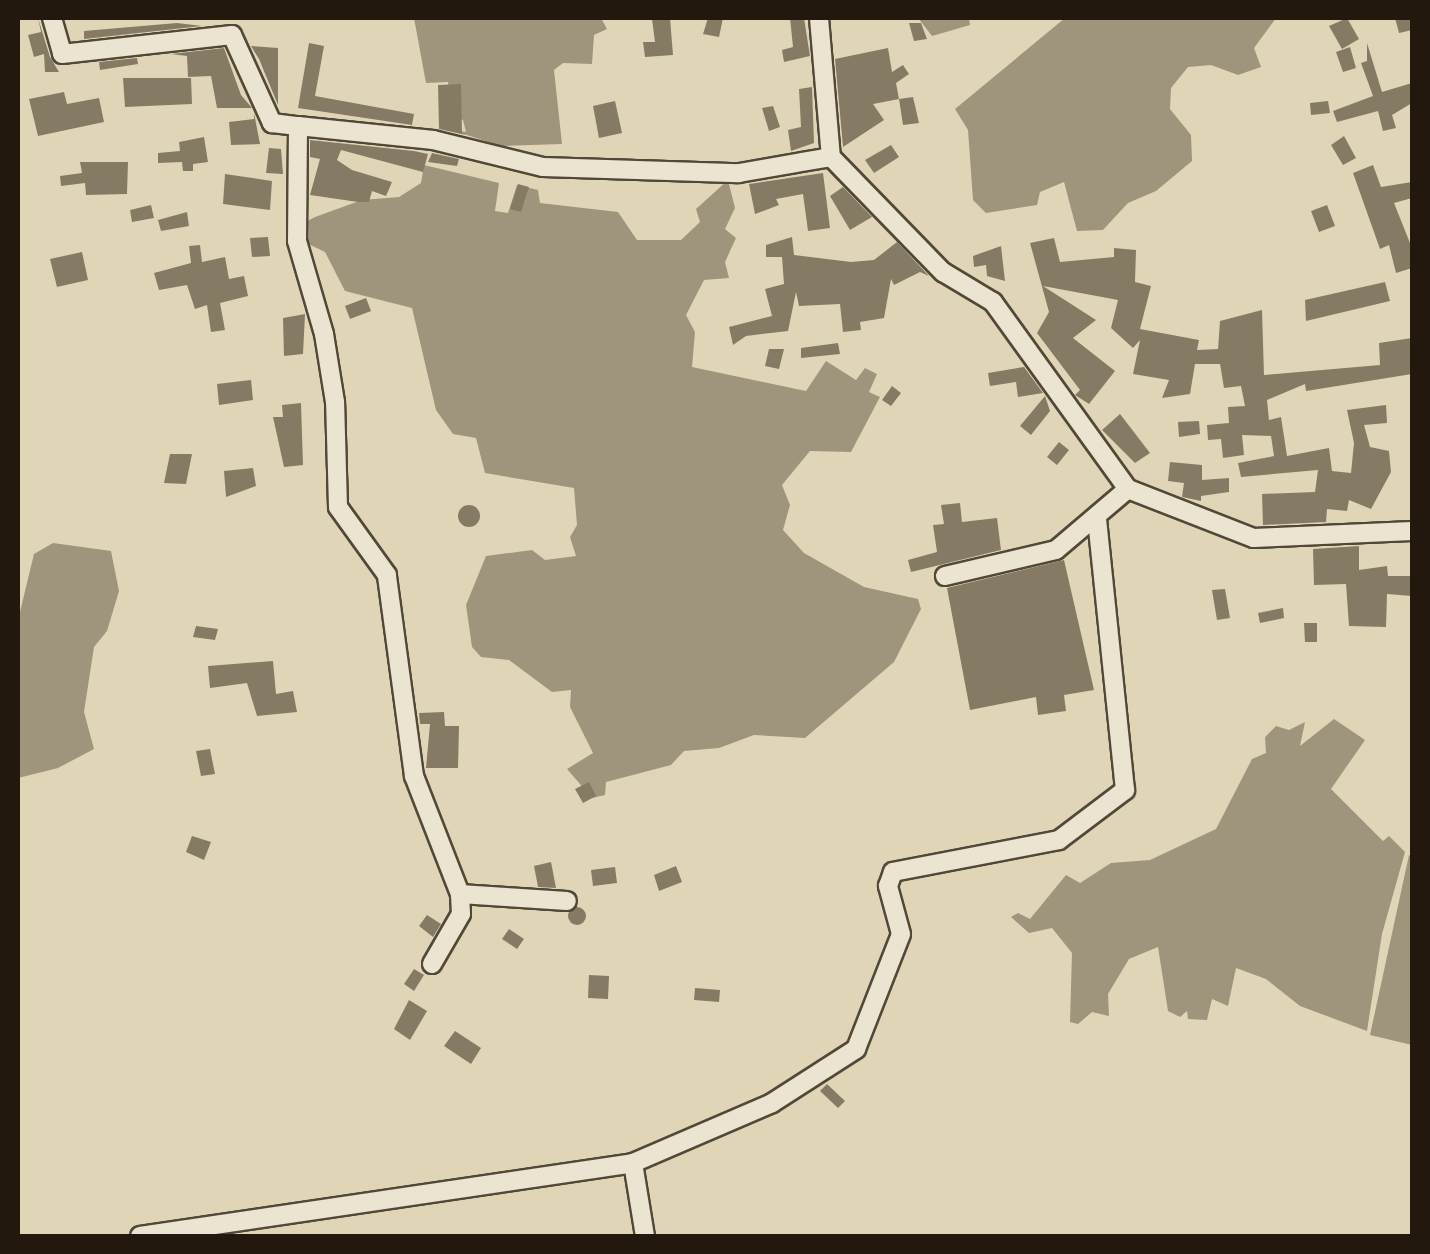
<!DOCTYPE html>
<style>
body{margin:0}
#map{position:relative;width:1430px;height:1254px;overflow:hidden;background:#e0d6b7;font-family:"Gentium Book Plus",serif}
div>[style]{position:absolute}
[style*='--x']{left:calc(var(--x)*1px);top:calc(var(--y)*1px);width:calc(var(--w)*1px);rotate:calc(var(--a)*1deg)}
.water>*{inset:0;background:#9f957d}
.building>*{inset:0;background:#857b65}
.round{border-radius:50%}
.roads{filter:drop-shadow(2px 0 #524838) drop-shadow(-2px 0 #524838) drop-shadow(0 2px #524838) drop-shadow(0 -2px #524838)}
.minor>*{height:18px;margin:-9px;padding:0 9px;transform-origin:9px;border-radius:9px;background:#ebe4d0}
span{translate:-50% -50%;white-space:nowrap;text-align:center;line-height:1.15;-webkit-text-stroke:10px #ebe4d0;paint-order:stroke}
.frame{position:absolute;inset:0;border:20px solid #22180d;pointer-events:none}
</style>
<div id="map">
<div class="water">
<div style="clip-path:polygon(414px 18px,601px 18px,607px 29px,594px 35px,592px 64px,563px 63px,554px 70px,562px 144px,501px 146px,445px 128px,466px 132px,463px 120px,452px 115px,448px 82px,426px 83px)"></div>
<div style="clip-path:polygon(918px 18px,969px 18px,970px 25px,932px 36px)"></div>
<div style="clip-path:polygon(1065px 18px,1276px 18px,1254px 48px,1261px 67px,1238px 75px,1211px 65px,1188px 67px,1171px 88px,1170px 109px,1191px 135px,1192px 161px,1156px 191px,1128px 203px,1103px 230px,1077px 231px,1064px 182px,1040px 192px,1037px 205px,986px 213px,973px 200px,968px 130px,955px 109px)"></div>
<div style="clip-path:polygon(424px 165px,499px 183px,495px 211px,508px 213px,517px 185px,538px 190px,540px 203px,618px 212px,637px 240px,681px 240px,700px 222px,696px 209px,728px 180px,735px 208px,725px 229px,736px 238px,725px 262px,729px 278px,704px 280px,686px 315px,695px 332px,692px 367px,806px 391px,826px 361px,856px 380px,865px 368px,877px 374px,869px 392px,880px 397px,851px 452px,810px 451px,782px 485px,790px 505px,783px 530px,804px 553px,864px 587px,918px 599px,921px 609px,894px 662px,805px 738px,754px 735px,719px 748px,684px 751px,671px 765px,606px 782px,605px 795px,592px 798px,567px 769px,593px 753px,570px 707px,571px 690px,552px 692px,509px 660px,481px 657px,472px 647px,466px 605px,486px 556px,532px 550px,545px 560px,576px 556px,570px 537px,577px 525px,574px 488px,485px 473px,476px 438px,453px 434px,436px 410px,412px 308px,345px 291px,325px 252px,300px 240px,300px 225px,315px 217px,362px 200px,399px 197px,421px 183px)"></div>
<div style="clip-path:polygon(53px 543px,111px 551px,119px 591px,107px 631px,94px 647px,84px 712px,94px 749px,58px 768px,18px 778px,18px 620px,34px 554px)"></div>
<div style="clip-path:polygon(1334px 719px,1365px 740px,1331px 789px,1383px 841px,1389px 836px,1405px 852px,1382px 934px,1367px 1031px,1300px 1006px,1266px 979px,1236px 968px,1228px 1006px,1212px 999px,1207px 1020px,1188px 1019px,1187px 1011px,1180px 1017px,1168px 1011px,1158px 947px,1129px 959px,1108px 994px,1109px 1016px,1092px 1012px,1078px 1024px,1070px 1022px,1072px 953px,1052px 928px,1029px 933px,1011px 917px,1018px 913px,1030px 919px,1066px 875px,1080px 883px,1111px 863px,1150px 860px,1216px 829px,1252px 759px,1266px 753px,1265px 737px,1276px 726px,1289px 730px,1305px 722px,1300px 746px)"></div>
<div style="clip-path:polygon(1409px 855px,1412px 857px,1412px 1045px,1370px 1035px)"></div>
</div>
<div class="building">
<div style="clip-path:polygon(38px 18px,50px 57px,59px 72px,45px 72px,44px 54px,34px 57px,28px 35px,41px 32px)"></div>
<div style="clip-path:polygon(670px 18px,673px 55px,645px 57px,643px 42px,655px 42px,652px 19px)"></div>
<div style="clip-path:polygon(708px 18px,723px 18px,719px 37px,703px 34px)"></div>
<div style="clip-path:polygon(790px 18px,804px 18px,810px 56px,784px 62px,782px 50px,793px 47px)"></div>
<div style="clip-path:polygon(1347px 18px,1359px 39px,1342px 49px,1329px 26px)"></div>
<div style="clip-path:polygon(1395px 18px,1412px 18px,1412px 30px,1399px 33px)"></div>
<div style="clip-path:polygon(177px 23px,202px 26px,84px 39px,84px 31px)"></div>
<div style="clip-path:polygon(909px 23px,921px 23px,927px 39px,914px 41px)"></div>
<div style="clip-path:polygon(309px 43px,324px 46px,315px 96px,414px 114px,412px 125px,298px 108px)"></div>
<div style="clip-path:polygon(1367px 43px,1382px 92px,1412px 83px,1412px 103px,1392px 115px,1396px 128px,1383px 131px,1378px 111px,1337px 122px,1333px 111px,1373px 96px,1361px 63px,1367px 61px)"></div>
<div style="clip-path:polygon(251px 46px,278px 48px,278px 105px,259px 59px)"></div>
<div style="clip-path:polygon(1350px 47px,1356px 68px,1343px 72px,1336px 52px)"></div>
<div style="clip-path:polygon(224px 48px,241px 95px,252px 108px,217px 108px,211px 76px,188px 77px,187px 56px,171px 54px)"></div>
<div style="clip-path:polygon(888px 48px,892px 72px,903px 65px,909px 74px,896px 83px,899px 99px,873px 104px,884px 120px,843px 147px,835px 59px)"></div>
<div style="clip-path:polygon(137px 58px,138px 64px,100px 70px,99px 62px)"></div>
<div style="clip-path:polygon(123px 78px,191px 78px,192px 104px,125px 107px)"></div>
<div style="clip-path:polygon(461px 84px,462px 133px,466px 135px,439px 129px,438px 85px)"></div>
<div style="clip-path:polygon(812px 87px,814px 143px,791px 151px,788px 130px,801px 127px,799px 89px)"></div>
<div style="clip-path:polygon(64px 92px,67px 104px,99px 98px,104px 122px,38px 136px,29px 99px)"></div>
<div style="clip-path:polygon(913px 97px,919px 123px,903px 125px,899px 99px)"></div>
<div style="clip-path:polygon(615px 101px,622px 133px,599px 138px,593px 106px)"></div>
<div style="clip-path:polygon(1328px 101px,1330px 113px,1311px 115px,1310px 103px)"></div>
<div style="clip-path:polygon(773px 106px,780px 127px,769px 131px,762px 108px)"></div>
<div style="clip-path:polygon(254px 113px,260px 144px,231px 145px,229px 122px,254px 119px)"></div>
<div style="clip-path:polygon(1344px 136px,1356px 158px,1343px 165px,1331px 145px)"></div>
<div style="clip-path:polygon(204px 137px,208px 162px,193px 164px,193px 171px,183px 171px,182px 162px,158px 163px,158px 153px,180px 151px,179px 142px)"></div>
<div style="clip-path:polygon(310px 140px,414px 151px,428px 154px,423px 172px,341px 150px,337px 160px,352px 170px,392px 182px,386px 196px,372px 191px,369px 202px,358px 202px,310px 195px,320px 159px,310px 157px)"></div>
<div style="clip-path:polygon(891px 145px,899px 157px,874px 173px,865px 160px)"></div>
<div style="clip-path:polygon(269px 148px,281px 149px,283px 174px,266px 173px)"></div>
<div style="clip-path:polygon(432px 153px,459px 159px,457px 166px,428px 162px)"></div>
<div style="clip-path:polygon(80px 162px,128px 162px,127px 194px,86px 195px,85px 183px,61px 186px,60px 176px,82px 173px)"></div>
<div style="clip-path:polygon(1373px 165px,1381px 187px,1412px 182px,1412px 198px,1394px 203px,1412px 248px,1412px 268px,1396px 273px,1389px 245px,1380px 249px,1353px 173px)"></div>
<div style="clip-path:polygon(823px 173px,830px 228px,808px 231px,803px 194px,776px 199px,779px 205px,755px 214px,749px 184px)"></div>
<div style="clip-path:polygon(225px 174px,272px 181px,270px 210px,223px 204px)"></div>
<div style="clip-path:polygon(518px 184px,529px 187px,521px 212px,510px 209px)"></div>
<div style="clip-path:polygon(843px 187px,872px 217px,850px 230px,830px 196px)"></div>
<div style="clip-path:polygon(151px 205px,154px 218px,132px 222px,130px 210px)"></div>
<div style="clip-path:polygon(1327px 205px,1335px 226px,1319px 232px,1311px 211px)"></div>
<div style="clip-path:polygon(187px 212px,189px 226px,161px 231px,158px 220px)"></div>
<div style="clip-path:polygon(268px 237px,270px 256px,252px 257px,250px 238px)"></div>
<div style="clip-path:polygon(792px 237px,794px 255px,851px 262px,874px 260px,897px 242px,929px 276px,920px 272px,894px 285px,891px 279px,884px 318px,860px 322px,861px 330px,843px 332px,840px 304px,799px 306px,796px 292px,788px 331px,746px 336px,733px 345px,729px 327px,772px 316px,765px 289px,784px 284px,782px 257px,766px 257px,766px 245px)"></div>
<div style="clip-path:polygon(1054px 238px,1060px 262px,1114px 257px,1114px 248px,1136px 250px,1135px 282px,1151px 286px,1140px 329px,1199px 340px,1197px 350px,1218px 349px,1220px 321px,1262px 310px,1264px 375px,1380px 365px,1379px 343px,1412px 338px,1412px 374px,1306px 391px,1305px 384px,1267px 400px,1269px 420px,1281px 417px,1287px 456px,1329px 448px,1332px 471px,1351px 473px,1354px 443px,1347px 410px,1386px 405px,1387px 423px,1364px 425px,1370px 447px,1389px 451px,1391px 472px,1371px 509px,1349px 500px,1347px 511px,1327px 509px,1326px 522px,1263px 525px,1262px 494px,1315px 492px,1318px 470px,1241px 477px,1238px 463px,1274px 456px,1271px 436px,1242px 435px,1244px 455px,1223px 458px,1221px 439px,1208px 440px,1207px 425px,1229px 423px,1228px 407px,1245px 406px,1241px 386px,1224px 388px,1220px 364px,1195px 364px,1190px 394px,1162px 398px,1169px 380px,1133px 374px,1140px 340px,1133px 348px,1111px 328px,1118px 300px,1043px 286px,1096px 320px,1073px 338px,1115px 371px,1089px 404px,1075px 395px,1080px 390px,1037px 333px,1049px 312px,1030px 243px)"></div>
<div style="clip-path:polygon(200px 245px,202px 262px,225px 257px,229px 279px,244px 276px,248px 296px,220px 303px,225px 330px,211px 332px,207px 305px,195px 309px,187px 285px,159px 290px,154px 273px,191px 263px,189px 246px)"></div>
<div style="clip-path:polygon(1001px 246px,1005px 281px,987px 276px,986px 265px,974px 267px,973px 256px)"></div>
<div style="clip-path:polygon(82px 252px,88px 280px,57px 287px,50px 259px)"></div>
<div style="clip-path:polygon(1385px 282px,1390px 301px,1306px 321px,1305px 300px)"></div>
<div style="clip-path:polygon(366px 298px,371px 311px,350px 319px,345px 306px)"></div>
<div style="clip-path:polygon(305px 314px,303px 354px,284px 356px,283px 318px)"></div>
<div style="clip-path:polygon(838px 343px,840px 354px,801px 358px,801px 348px)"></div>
<div style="clip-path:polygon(769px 349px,784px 349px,779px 369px,765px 366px)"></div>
<div style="clip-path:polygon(1024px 367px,1043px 393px,1018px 397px,1016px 382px,990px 386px,988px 373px)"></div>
<div style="clip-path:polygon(251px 380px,253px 400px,219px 405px,217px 384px)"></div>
<div style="clip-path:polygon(892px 386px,901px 393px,891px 406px,882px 400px)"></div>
<div style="clip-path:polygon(1045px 396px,1050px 411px,1031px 435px,1020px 426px)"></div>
<div style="clip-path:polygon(301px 403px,303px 465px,284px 467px,273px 417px,283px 417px,282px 405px)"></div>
<div style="clip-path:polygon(1120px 414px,1150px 453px,1135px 463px,1102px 430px)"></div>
<div style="clip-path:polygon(1199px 421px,1200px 434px,1179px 437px,1178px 422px)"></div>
<div style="clip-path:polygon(1059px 442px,1069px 450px,1057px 465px,1047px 457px)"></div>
<div style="clip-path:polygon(170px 454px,192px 454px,186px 484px,164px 483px)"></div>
<div style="clip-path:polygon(1170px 462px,1202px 465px,1202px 480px,1229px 478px,1229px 492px,1201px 496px,1201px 501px,1182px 497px,1184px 483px,1168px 481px)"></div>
<div style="clip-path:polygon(253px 468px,256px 486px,226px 497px,224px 471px)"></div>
<div style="clip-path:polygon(960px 503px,962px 522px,997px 518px,1001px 550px,911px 572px,908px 560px,937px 552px,933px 525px,944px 524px,941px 505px)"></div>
<div class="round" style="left:458px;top:505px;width:22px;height:22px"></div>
<div style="clip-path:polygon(1359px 546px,1359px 570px,1387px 566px,1388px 576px,1412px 576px,1412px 596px,1387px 594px,1386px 627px,1349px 626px,1346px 584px,1314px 585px,1313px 549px)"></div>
<div style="clip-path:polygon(1064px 560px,1094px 690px,1064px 695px,1066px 711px,1038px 715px,1036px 697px,970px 710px,947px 588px)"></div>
<div style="clip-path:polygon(1225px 589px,1230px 618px,1217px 620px,1212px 590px)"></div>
<div style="clip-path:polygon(1283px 608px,1284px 618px,1260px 623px,1258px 613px)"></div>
<div style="clip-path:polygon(1304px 623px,1317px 623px,1317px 642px,1305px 642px)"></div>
<div style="clip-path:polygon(196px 626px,218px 629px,215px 640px,193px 637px)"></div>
<div style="clip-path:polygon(273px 661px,276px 694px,293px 691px,297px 712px,257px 716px,247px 683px,210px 688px,208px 666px)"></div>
<div style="clip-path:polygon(444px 712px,445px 726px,459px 726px,458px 768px,426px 768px,430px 724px,420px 724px,419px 713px)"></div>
<div style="clip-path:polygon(210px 749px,215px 774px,201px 776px,196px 751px)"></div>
<div style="clip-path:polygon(589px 782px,596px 796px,583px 803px,575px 789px)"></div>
<div style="clip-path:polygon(192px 836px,211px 842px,204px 860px,186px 852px)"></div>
<div style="clip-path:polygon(551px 862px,556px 888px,538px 887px,534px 866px)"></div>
<div style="clip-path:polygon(676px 866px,682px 882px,659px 891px,654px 875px)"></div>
<div style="clip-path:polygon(615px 867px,617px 883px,593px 886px,591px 870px)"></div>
<div class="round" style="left:568px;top:907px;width:18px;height:18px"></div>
<div style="clip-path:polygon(427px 915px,441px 924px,433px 937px,419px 926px)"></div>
<div style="clip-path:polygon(509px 929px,524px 939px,517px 949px,502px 939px)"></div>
<div style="clip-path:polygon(414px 969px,424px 975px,414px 991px,404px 984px)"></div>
<div style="clip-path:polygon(589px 975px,609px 976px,608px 999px,588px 998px)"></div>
<div style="clip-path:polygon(695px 988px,720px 990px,719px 1002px,694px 1000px)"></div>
<div style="clip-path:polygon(409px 1000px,427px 1011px,410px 1040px,394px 1029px)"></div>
<div style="clip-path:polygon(455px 1031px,481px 1048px,471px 1064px,444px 1046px)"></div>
<div style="clip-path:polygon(827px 1084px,845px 1101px,838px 1108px,820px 1091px)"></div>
</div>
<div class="roads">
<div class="minor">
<div style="--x:52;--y:18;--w:37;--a:74"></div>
<div style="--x:62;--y:54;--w:171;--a:-6.4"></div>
<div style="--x:232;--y:35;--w:97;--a:65.6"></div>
<div style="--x:272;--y:123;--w:26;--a:7"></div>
<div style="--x:819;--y:18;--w:140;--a:85.1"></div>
<div style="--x:831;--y:157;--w:161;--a:45.8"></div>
<div style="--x:943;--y:272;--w:58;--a:31"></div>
<div style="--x:993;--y:302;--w:231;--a:54.2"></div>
<div style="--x:1128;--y:489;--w:135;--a:21.3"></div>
<div style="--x:1254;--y:538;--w:158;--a:-2.5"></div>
<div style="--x:945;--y:576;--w:114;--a:-13.2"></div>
<div style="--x:1056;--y:550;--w:94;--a:-40.3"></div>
<div style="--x:460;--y:894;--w:107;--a:3.7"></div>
<div style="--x:432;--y:964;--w:58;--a:-59.9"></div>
<div style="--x:461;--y:914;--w:20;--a:-93"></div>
<div style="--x:460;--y:894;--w:127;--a:-111.3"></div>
<div style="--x:414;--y:776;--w:203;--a:-97.7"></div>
<div style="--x:387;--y:575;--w:84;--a:-125.8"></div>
<div style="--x:338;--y:507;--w:105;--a:-91.6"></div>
<div style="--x:335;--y:402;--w:69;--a:-99.2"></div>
<div style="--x:324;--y:334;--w:97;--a:-106.2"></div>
<div style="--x:297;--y:241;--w:115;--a:-89.5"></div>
<div style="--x:298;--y:126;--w:136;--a:5.9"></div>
<div style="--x:433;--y:140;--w:113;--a:13.8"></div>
<div style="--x:543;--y:167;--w:196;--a:1.8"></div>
<div style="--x:739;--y:173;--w:93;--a:-9.9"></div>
<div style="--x:633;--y:1163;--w:74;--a:80.7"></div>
<div style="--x:140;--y:1236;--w:498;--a:-8.4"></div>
<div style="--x:633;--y:1163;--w:151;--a:-23.3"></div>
<div style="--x:772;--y:1103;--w:100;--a:-32.7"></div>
<div style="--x:856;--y:1049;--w:123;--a:-68.6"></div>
<div style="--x:901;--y:934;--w:50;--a:-105.2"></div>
<div style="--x:888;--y:886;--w:15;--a:-70"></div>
<div style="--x:893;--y:872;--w:169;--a:-10.9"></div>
<div style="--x:1059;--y:840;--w:83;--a:-37.1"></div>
<div style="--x:1125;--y:790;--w:273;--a:-95.9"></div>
</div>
</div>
<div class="frame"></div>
</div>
